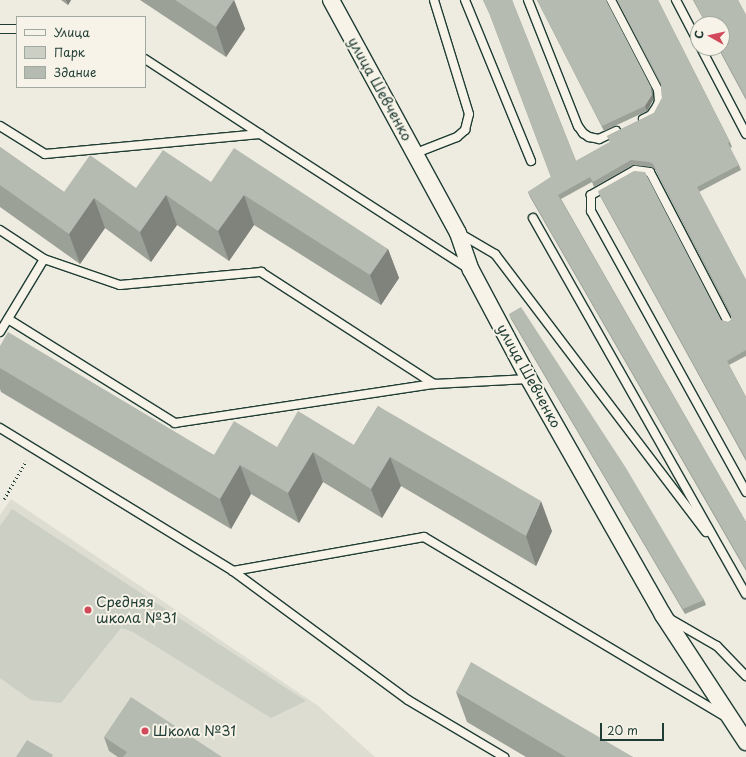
<!DOCTYPE html>
<meta charset="utf-8">
<style>
body{margin:0}
#map{position:relative;width:746px;height:757px;overflow:hidden;background:#eeece1;font-family:"Playpen Sans",sans-serif}
div>[style]{position:absolute}
[style*='--x']{left:calc(var(--x)*1px);top:calc(var(--y)*1px);width:calc(var(--w)*1px);rotate:calc(var(--a)*1deg)}
.built>*{inset:0;background:#ddddd2}
.green>*{inset:0;background:#cccfc4}
.path>*{height:2.5px;margin-top:-1.25px;transform-origin:0;background:repeating-linear-gradient(90deg,#1f3d34 0 1px,transparent 0 4px)}
.roads{filter:drop-shadow(1px 0 #1f3d34) drop-shadow(-1px 0 #1f3d34) drop-shadow(0 1px #1f3d34) drop-shadow(0 -1px #1f3d34)}
.service>*{height:8px;margin:-4px;padding:0 4px;transform-origin:4px;border-radius:4px;background:#f7f3e8}
.minor>*{height:16px;margin:-8px;padding:0 8px;transform-origin:8px;border-radius:8px;background:#f7f3e8}
.wall>*{inset:0;background:#9ca197}
.shaded-wall>*{inset:0;background:#7f837b}
.building>*{inset:0;background:#b5bbb0}
.dots>*{width:11px;height:11px;translate:-50% -50%;box-sizing:border-box;border:2px solid #f7f3e8;border-radius:50%}
span{translate:-50% -50%;white-space:nowrap;text-align:center;line-height:1.15;-webkit-text-stroke:4px #f7f3e8;paint-order:stroke}
.street-label{font-size:14px;color:#1f3d34}
.poi-label{font-size:14px;color:#1f3d34}
.left{translate:0 -50%;text-align:left}
.legend{position:absolute;left:16px;top:16px;width:130px;height:72px;box-sizing:border-box;background:#f7f3e8;border:1px solid #a1aaa0;margin:0;padding:5px 7px;list-style:none;font-size:12px;color:#1f3d34}
.legend li{display:flex;align-items:center;gap:8px;height:20px}
.legend b{width:20px;border:1px solid #a1aaa0}
.north{position:absolute;left:690px;top:16px;width:40px;height:40px;box-sizing:border-box;background:#f7f3e8;border:1px solid #a1aaa0;border-radius:50%;rotate:278deg;font-size:11px;font-weight:700;line-height:16px;text-align:center;color:#1f3d34}
.north::after{content:'';display:block;margin:auto;width:14px;height:18px;background:#d1495b;clip-path:polygon(50% 0,100% 100%,50% 72%,0 100%)}
.scale{position:absolute;left:600px;top:723px;width:64px;height:18px;box-sizing:border-box;border:2px solid #1f3d34;border-top:0;padding-left:5px;font-size:12px;line-height:14px;white-space:nowrap;color:#1f3d34;-webkit-text-stroke:3px #f7f3e8;paint-order:stroke}
</style>
<div id="map">
<div class="built">
<div style="clip-path:polygon(11px 499px,317px 705px,375px 757px,0 757px,0 515px)"></div>
</div>
<div class="green">
<div style="clip-path:polygon(12px 509px,306px 701px,271px 718px,133px 632px,121px 628px,61px 703px,31px 700px,0 678px,0 526px)"></div>
</div>
<div class="path">
<div style="--x:4;--y:499;--w:44;--a:-59.9"></div>
</div>
<div class="roads">
<div class="service">
<div style="--x:465;--y:0;--w:174;--a:67.7"></div>
<div style="--x:528;--y:0;--w:136;--a:68.4"></div>
<div style="--x:578;--y:126;--w:9;--a:54"></div>
<div style="--x:583;--y:133;--w:7;--a:34"></div>
<div style="--x:589;--y:137;--w:10;--a:11"></div>
<div style="--x:599;--y:139;--w:19;--a:-25"></div>
<div style="--x:611;--y:0;--w:102;--a:62.4"></div>
<div style="--x:658;--y:90;--w:11;--a:85"></div>
<div style="--x:659;--y:101;--w:5;--a:112"></div>
<div style="--x:657;--y:106;--w:11;--a:124"></div>
<div style="--x:651;--y:115;--w:9;--a:153"></div>
<div style="--x:676;--y:0;--w:47;--a:62.4"></div>
<div style="--x:0;--y:29;--w:17;--a:0"></div>
<div style="--x:701;--y:48;--w:97;--a:62.4"></div>
<div style="--x:145;--y:59;--w:137;--a:33.1"></div>
<div style="--x:0;--y:126;--w:53;--a:31.9"></div>
<div style="--x:45;--y:154;--w:216;--a:-5.3"></div>
<div style="--x:260;--y:134;--w:249;--a:32.9"></div>
<div style="--x:416;--y:153;--w:44;--a:-21.3"></div>
<div style="--x:457;--y:137;--w:11;--a:-41"></div>
<div style="--x:465;--y:130;--w:16;--a:-76"></div>
<div style="--x:469;--y:114;--w:119;--a:-107.1"></div>
<div style="--x:533;--y:218;--w:432;--a:60.5"></div>
<div style="--x:0;--y:230;--w:53;--a:33.4"></div>
<div style="--x:44;--y:259;--w:80;--a:18.9"></div>
<div style="--x:120;--y:285;--w:142;--a:-5.3"></div>
<div style="--x:261;--y:272;--w:206;--a:32.9"></div>
<div style="--x:434;--y:384;--w:95;--a:-3"></div>
<div style="--x:459;--y:233;--w:42;--a:30.3"></div>
<div style="--x:495;--y:254;--w:349;--a:52.8"></div>
<div style="--x:8;--y:319;--w:197;--a:31.9"></div>
<div style="--x:175;--y:423;--w:262;--a:-8.6"></div>
<div style="--x:728;--y:322;--w:169;--a:-117.5"></div>
<div style="--x:650;--y:172;--w:15;--a:-172"></div>
<div style="--x:635;--y:170;--w:51;--a:150.4"></div>
<div style="--x:591;--y:195;--w:16;--a:90"></div>
<div style="--x:591;--y:211;--w:321;--a:61.1"></div>
<div style="--x:0;--y:332;--w:85;--a:-58.9"></div>
<div style="--x:0;--y:428;--w:273;--a:31.5"></div>
<div style="--x:233;--y:571;--w:194;--a:-10.1"></div>
<div style="--x:424;--y:537;--w:352;--a:30.8"></div>
<div style="--x:233;--y:571;--w:217;--a:36.4"></div>
<div style="--x:408;--y:700;--w:112;--a:30.7"></div>
<div style="--x:670;--y:619;--w:54;--a:29.9"></div>
<div style="--x:717;--y:646;--w:42;--a:46"></div>
</div>
<div class="minor">
<div style="--x:331;--y:0;--w:265;--a:61.4"></div>
<div style="--x:458;--y:233;--w:39;--a:71"></div>
<div style="--x:471;--y:270;--w:123;--a:62"></div>
<div style="--x:529;--y:379;--w:271;--a:60.4"></div>
<div style="--x:663;--y:615;--w:152;--a:56.8"></div>
</div>
</div>
<div class="wall">
<div style="clip-path:polygon(61px 0,71px 0,68px 5px)"></div>
<div style="clip-path:polygon(140px 0,234px 0,245px 29px,226px 57px)"></div>
<div style="clip-path:polygon(483px 0,512px 0,576px 161px,610px 142px,607px 136px,654px 113px,662px 98px,661px 85px,617px 0,658px 0,730px 142px,732px 147px,730px 148px,739px 165px,741px 170px,699px 192px,746px 280px,746px 356px,729px 365px,746px 397px,746px 461px,600px 196px,598px 191px,721px 320px,728px 322px,731px 320px,731px 316px,655px 169px,651px 167px,633px 165px,594px 187px,592px 182px,561px 199px,746px 522px,746px 571px,530px 197px,528px 192px,551px 177px,490px 15px)"></div>
<div style="clip-path:polygon(537px 0,607px 0,606px 2px,653px 92px,653px 100px,647px 111px,604px 131px)"></div>
<div style="clip-path:polygon(693px 0,738px 0,746px 15px,746px 100px,718px 48px,722px 48px,722px 24px,706px 24px)"></div>
<div style="clip-path:polygon(0 147px,64px 192px,136px 188px,211px 182px,388px 249px,399px 278px,381px 305px,254px 225px,229px 261px,177px 225px,151px 262px,105px 228px,80px 264px,0 207px)"></div>
<div style="clip-path:polygon(509px 314px,704px 600px,706px 605px,685px 614px,511px 319px)"></div>
<div style="clip-path:polygon(0 346px,214px 455px,277px 447px,354px 445px,378px 406px,552px 531px,536px 566px,401px 486px,382px 518px,323px 482px,299px 523px,251px 494px,231px 529px,1px 392px,0 389px)"></div>
<div style="clip-path:polygon(456px 692px,633px 757px,526px 757px,467px 722px)"></div>
<div style="clip-path:polygon(104px 737px,222px 757px,118px 757px,109px 751px)"></div>
</div>
<div class="shaded-wall">
<div style="clip-path:polygon(66px 0,71px 0,68px 5px)"></div>
<div style="clip-path:polygon(234px 0,245px 29px,226px 57px,216px 27px)"></div>
<div style="clip-path:polygon(651px 87px,653px 92px,653px 100px,647px 111px,645px 106px)"></div>
<div style="clip-path:polygon(166px 195px,177px 225px,151px 262px,140px 232px)"></div>
<div style="clip-path:polygon(244px 195px,254px 225px,229px 261px,218px 231px)"></div>
<div style="clip-path:polygon(94px 198px,105px 228px,80px 264px,69px 234px)"></div>
<div style="clip-path:polygon(388px 249px,399px 278px,381px 305px,370px 275px)"></div>
<div style="clip-path:polygon(313px 452px,323px 482px,299px 523px,288px 493px)"></div>
<div style="clip-path:polygon(390px 457px,401px 486px,382px 518px,371px 489px)"></div>
<div style="clip-path:polygon(240px 465px,251px 494px,231px 529px,220px 499px)"></div>
<div style="clip-path:polygon(541px 501px,552px 531px,536px 566px,526px 536px)"></div>
</div>
<div class="building">
<div style="clip-path:polygon(175px 0,234px 0,216px 27px)"></div>
<div style="clip-path:polygon(483px 0,512px 0,576px 161px,610px 142px,607px 136px,654px 113px,662px 98px,661px 83px,617px 0,658px 0,730px 142px,728px 143px,739px 165px,697px 187px,746px 280px,746px 350px,727px 361px,746px 397px,746px 459px,598px 191px,634px 171px,645px 172px,721px 320px,728px 322px,731px 320px,731px 314px,653px 164px,649px 162px,631px 160px,593px 182px,590px 177px,558px 195px,746px 522px,746px 569px,528px 192px,551px 177px,488px 10px)"></div>
<div style="clip-path:polygon(537px 0,606px 0,651px 87px,652px 95px,645px 106px,602px 126px)"></div>
<div style="clip-path:polygon(694px 0,738px 0,746px 15px,746px 98px,719px 48px,722px 48px,722px 24px,706px 24px)"></div>
<div style="clip-path:polygon(0 147px,64px 192px,90px 155px,136px 188px,163px 150px,211px 182px,234px 148px,388px 249px,370px 275px,244px 195px,218px 231px,166px 195px,140px 232px,94px 198px,69px 234px,0 185px)"></div>
<div style="clip-path:polygon(521px 307px,626px 468px,704px 600px,683px 609px,509px 314px)"></div>
<div style="clip-path:polygon(8px 332px,214px 455px,234px 421px,277px 447px,298px 411px,354px 445px,378px 406px,541px 501px,526px 536px,390px 457px,371px 489px,313px 452px,288px 493px,240px 465px,220px 499px,0 368px,0 346px)"></div>
<div style="clip-path:polygon(471px 662px,633px 757px,566px 757px,456px 692px)"></div>
<div style="clip-path:polygon(131px 697px,222px 757px,123px 757px,127px 752px,104px 737px)"></div>
<div style="clip-path:polygon(27px 740px,53px 755px,52px 757px,16px 757px)"></div>
</div>
<div class="dots">
<div style="left:88px;top:610px;background:#d1495b"></div>
<div style="left:145px;top:731px;background:#d1495b"></div>
</div>
<div class="street-label">
<span style="left:380px;top:89px;rotate:61deg">улица Шевченко</span>
<span style="left:529px;top:376px;rotate:61deg">улица Шевченко</span>
</div>
<div class="poi-label">
<span class="left" style="left:96px;top:610px">Средняя<br>школа №31</span>
<span class="left" style="left:153px;top:731px">Школа №31</span>
</div>
<ul class="legend">
<li><b style="height:5px;background:#f7f3e8"></b>Улица</li>
<li><b style="height:11px;background:#cccfc4"></b>Парк</li>
<li><b style="height:11px;background:#b5bbb0"></b>Здание</li>
</ul>
<div class="north">С</div>
<div class="scale">20 m</div>
</div>
